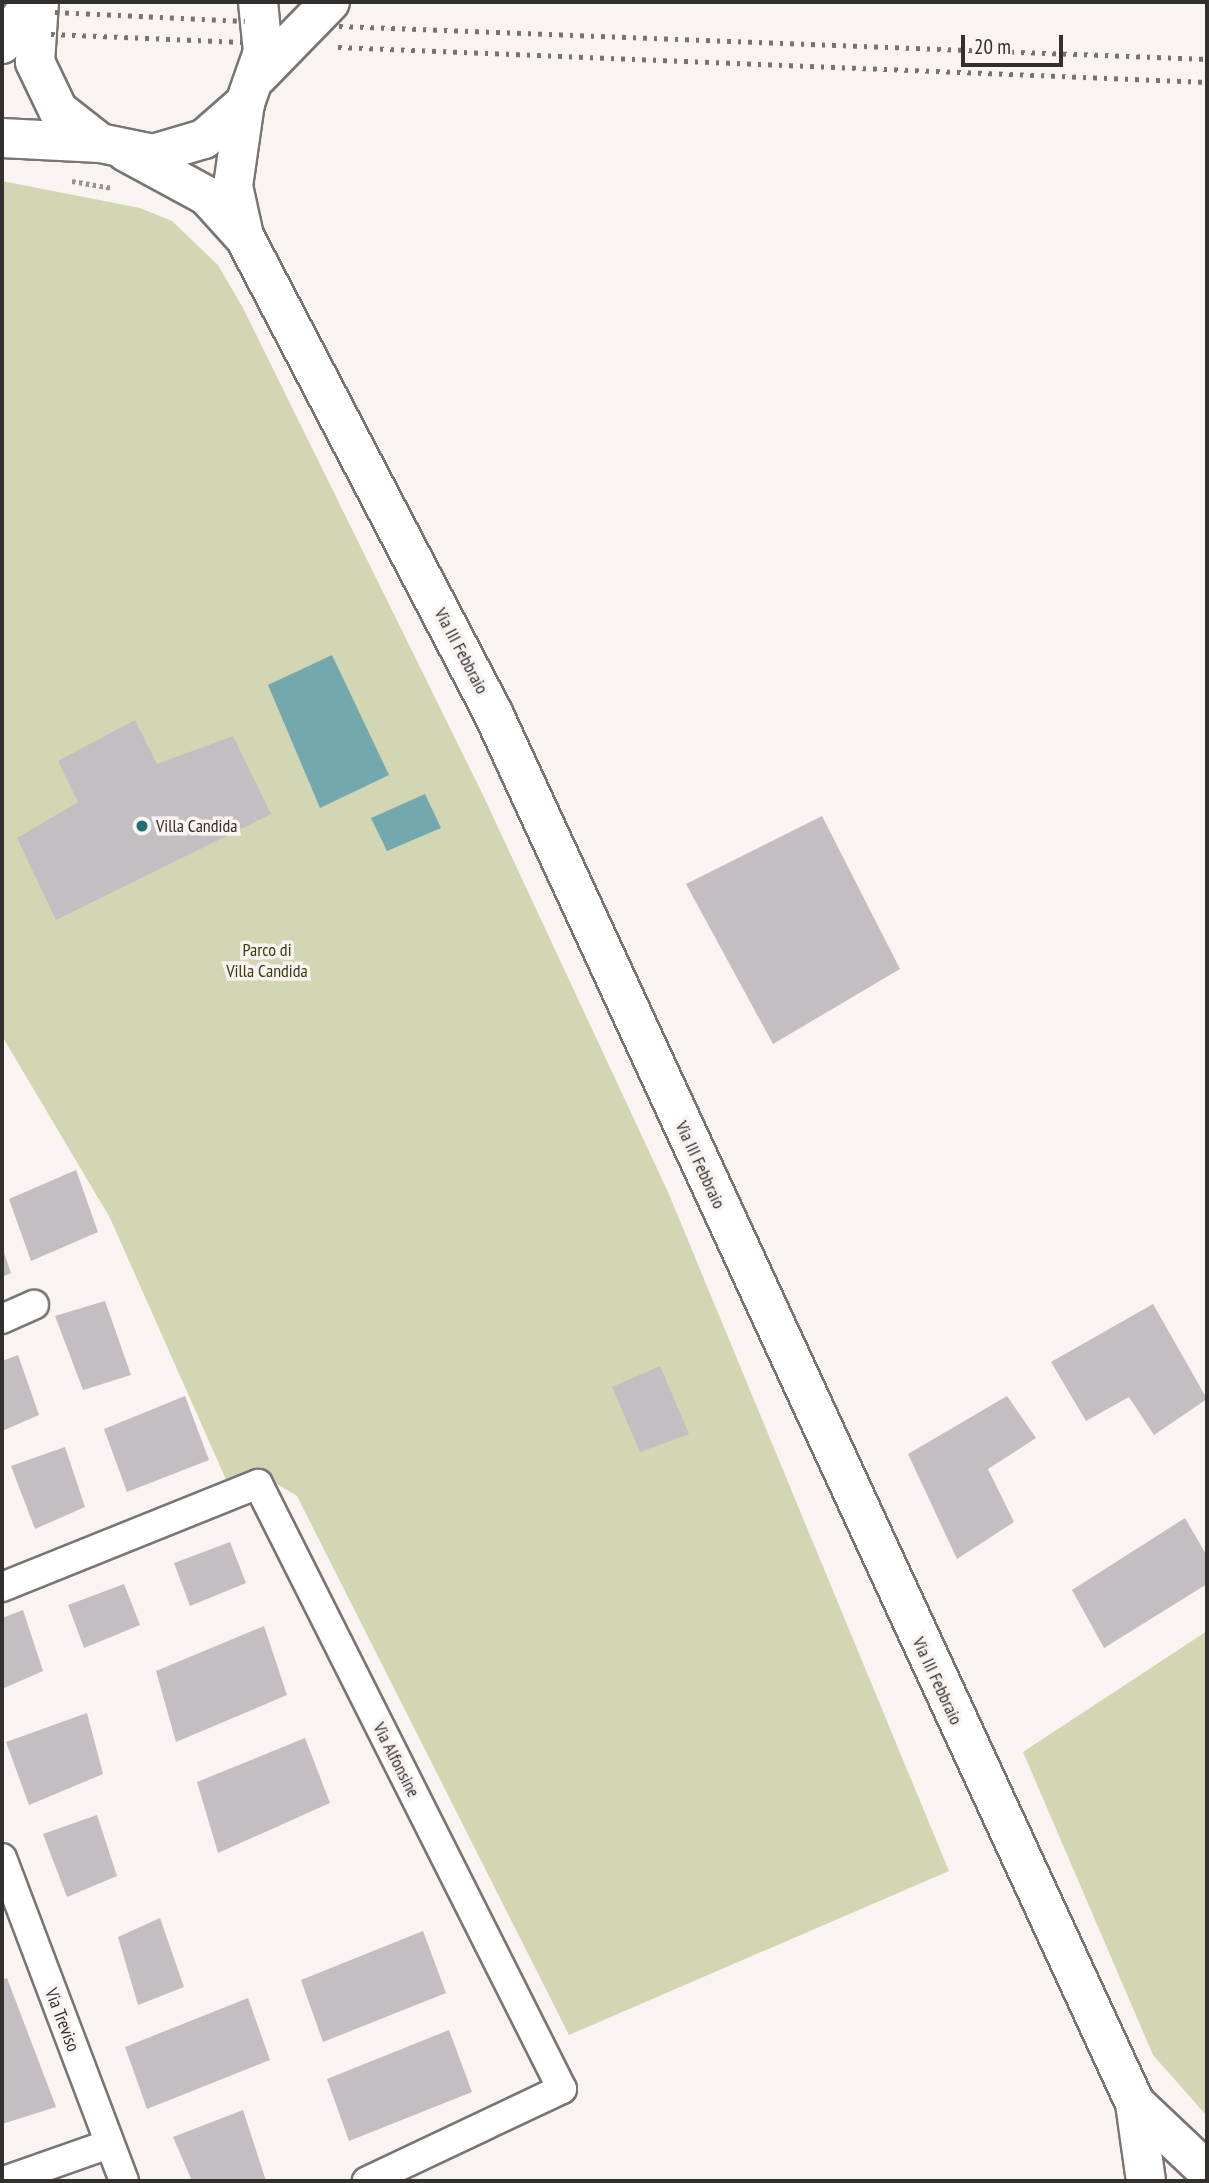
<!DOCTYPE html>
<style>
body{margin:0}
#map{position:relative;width:1209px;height:2183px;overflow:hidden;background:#f9f4f1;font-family:"PT Sans Narrow",sans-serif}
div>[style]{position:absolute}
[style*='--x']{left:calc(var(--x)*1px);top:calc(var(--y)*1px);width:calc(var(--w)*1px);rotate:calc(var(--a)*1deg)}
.green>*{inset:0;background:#d2d6b3}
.water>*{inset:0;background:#73a9ae}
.building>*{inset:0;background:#c3bec1}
.path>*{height:4.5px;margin-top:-2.25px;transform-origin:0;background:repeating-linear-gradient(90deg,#979391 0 3.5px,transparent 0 7px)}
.roads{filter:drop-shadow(2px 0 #797572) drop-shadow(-2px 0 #797572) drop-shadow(0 2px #797572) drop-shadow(0 -2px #797572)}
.street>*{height:28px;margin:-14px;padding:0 14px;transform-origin:14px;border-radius:14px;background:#fff}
.secondary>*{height:38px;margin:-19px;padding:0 19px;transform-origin:19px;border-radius:19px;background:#fff}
.rail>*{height:5px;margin-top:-2.5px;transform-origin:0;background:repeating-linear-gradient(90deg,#767371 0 3.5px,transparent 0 10.5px)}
.dots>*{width:19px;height:19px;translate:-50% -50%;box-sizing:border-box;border:4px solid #f9f4f1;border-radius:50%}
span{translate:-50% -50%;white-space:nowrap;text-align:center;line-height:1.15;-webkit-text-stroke:7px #f9f4f1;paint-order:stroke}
.street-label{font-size:18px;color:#32302f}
.poi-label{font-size:18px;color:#32302f}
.left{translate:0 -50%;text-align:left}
.park-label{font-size:18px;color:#393d0a}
.frame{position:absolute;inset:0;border:4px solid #32302f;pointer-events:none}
.scale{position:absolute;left:961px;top:35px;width:102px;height:32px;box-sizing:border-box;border:4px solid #32302f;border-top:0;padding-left:9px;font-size:21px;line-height:24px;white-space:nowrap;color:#32302f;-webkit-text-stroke:5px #f9f4f1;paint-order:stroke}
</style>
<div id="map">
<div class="green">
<div style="clip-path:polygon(2px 181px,140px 208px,172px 221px,218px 265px,243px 308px,482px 793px,668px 1192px,949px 1871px,569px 2035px,297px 1496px,263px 1476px,228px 1484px,110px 1218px,2px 1036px)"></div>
<div style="clip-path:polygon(1207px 1631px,1207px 2116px,1153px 2055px,1023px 1752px)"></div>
</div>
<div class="water">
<div style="clip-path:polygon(332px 655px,389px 775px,320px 808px,268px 685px)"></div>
<div style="clip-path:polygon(425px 794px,441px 828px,387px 851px,371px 818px)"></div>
</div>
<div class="building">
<div style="clip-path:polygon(135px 720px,157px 764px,233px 736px,271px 814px,56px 920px,17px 838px,78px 802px,58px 761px)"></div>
<div style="clip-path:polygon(822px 816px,900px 969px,773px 1044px,686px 884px)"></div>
<div style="clip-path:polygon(76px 1170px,98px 1232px,31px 1261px,9px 1199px)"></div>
<div style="clip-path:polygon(2px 1247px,11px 1273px,2px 1277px)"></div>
<div style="clip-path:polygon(105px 1301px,131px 1375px,83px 1390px,55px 1316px)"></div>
<div style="clip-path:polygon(1153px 1304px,1207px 1399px,1154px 1435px,1129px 1397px,1086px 1421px,1051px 1362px)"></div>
<div style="clip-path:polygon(18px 1355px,39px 1415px,2px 1431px,2px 1361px)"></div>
<div style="clip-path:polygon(660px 1366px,689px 1434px,640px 1452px,612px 1387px)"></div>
<div style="clip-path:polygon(185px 1396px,209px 1460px,127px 1492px,104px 1429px)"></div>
<div style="clip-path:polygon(1007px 1396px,1036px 1438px,988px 1469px,1014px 1522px,957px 1559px,908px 1454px)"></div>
<div style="clip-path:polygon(65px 1447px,85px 1507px,35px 1529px,11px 1466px)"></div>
<div style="clip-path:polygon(1185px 1518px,1207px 1556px,1207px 1584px,1104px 1648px,1072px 1590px)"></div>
<div style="clip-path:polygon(230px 1542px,246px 1583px,190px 1606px,174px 1563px)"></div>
<div style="clip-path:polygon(124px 1584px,140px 1625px,84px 1648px,68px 1605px)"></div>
<div style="clip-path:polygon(23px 1610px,43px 1671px,2px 1689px,2px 1618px)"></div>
<div style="clip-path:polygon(264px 1626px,287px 1695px,176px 1742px,156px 1671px)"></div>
<div style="clip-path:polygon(87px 1713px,103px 1774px,29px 1805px,6px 1742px)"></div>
<div style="clip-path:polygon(305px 1738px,330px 1803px,218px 1853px,197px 1782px)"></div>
<div style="clip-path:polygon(97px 1815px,117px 1876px,67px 1897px,43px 1834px)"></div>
<div style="clip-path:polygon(160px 1918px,184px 1987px,138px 2005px,118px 1937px)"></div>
<div style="clip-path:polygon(423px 1931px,446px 1993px,323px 2042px,301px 1980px)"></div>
<div style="clip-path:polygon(7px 1978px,56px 2107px,2px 2124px,2px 1980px)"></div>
<div style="clip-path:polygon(248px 1998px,270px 2060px,147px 2109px,125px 2047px)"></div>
<div style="clip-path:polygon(449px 2030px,472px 2092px,349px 2141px,327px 2079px)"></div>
<div style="clip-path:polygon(243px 2110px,266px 2181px,192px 2181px,173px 2137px)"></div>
</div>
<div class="path">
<div style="--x:72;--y:181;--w:41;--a:9.9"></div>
</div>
<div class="roads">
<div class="street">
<div style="--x:2;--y:1319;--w:35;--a:-24"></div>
<div style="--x:2;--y:1587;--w:276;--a:-21.9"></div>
<div style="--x:258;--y:1484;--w:677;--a:63.32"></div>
<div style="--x:562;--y:2089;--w:216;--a:154.7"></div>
<div style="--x:2;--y:1858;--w:345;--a:69.3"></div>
<div style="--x:4;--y:2181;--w:111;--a:-19.4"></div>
</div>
<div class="secondary">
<div style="--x:39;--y:2;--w:60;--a:93.8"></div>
<div style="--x:35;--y:62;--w:53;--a:64.4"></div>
<div style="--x:58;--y:110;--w:53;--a:38.2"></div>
<div style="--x:100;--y:143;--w:54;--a:11.7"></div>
<div style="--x:153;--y:154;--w:53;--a:-16.4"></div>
<div style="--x:204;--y:139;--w:55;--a:-41.3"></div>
<div style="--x:245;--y:103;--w:54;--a:-70.6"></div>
<div style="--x:263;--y:52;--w:50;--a:-95.7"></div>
<div style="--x:2;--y:44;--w:52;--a:-54.5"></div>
<div style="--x:258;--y:76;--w:103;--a:-45.8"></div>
<div style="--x:2;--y:138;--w:98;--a:2.9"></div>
<div style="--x:126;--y:152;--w:92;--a:28.5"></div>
<div style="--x:207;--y:196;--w:57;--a:47.9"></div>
<div style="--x:245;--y:238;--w:536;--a:62.43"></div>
<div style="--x:493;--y:713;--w:1531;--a:65.21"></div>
<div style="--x:1135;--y:2103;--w:79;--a:82"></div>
<div style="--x:244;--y:236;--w:51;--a:-102.4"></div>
<div style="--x:233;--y:186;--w:84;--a:-81.8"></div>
<div style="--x:1135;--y:2103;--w:99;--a:43.4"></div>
</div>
</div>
<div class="rail">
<div style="--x:55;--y:12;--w:190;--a:2.7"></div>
<div style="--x:339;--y:26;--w:869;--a:2.18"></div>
<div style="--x:51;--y:34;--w:191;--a:2.4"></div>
<div style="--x:338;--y:47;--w:870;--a:2.31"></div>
</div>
<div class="dots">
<div style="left:142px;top:826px;background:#226c75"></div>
</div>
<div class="street-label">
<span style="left:461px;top:651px;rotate:62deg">Via III Febbraio</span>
<span style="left:700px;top:1165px;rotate:65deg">Via III Febbraio</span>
<span style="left:937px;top:1681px;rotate:65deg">Via III Febbraio</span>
<span style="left:396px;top:1760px;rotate:63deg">Via Alfonsine</span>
<span style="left:62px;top:2020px;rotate:69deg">Via Treviso</span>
</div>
<div class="poi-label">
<span class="left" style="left:156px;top:826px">Villa Candida</span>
</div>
<div class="park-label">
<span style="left:267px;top:961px">Parco di<br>Villa Candida</span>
</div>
<div class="frame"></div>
<div class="scale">20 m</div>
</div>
